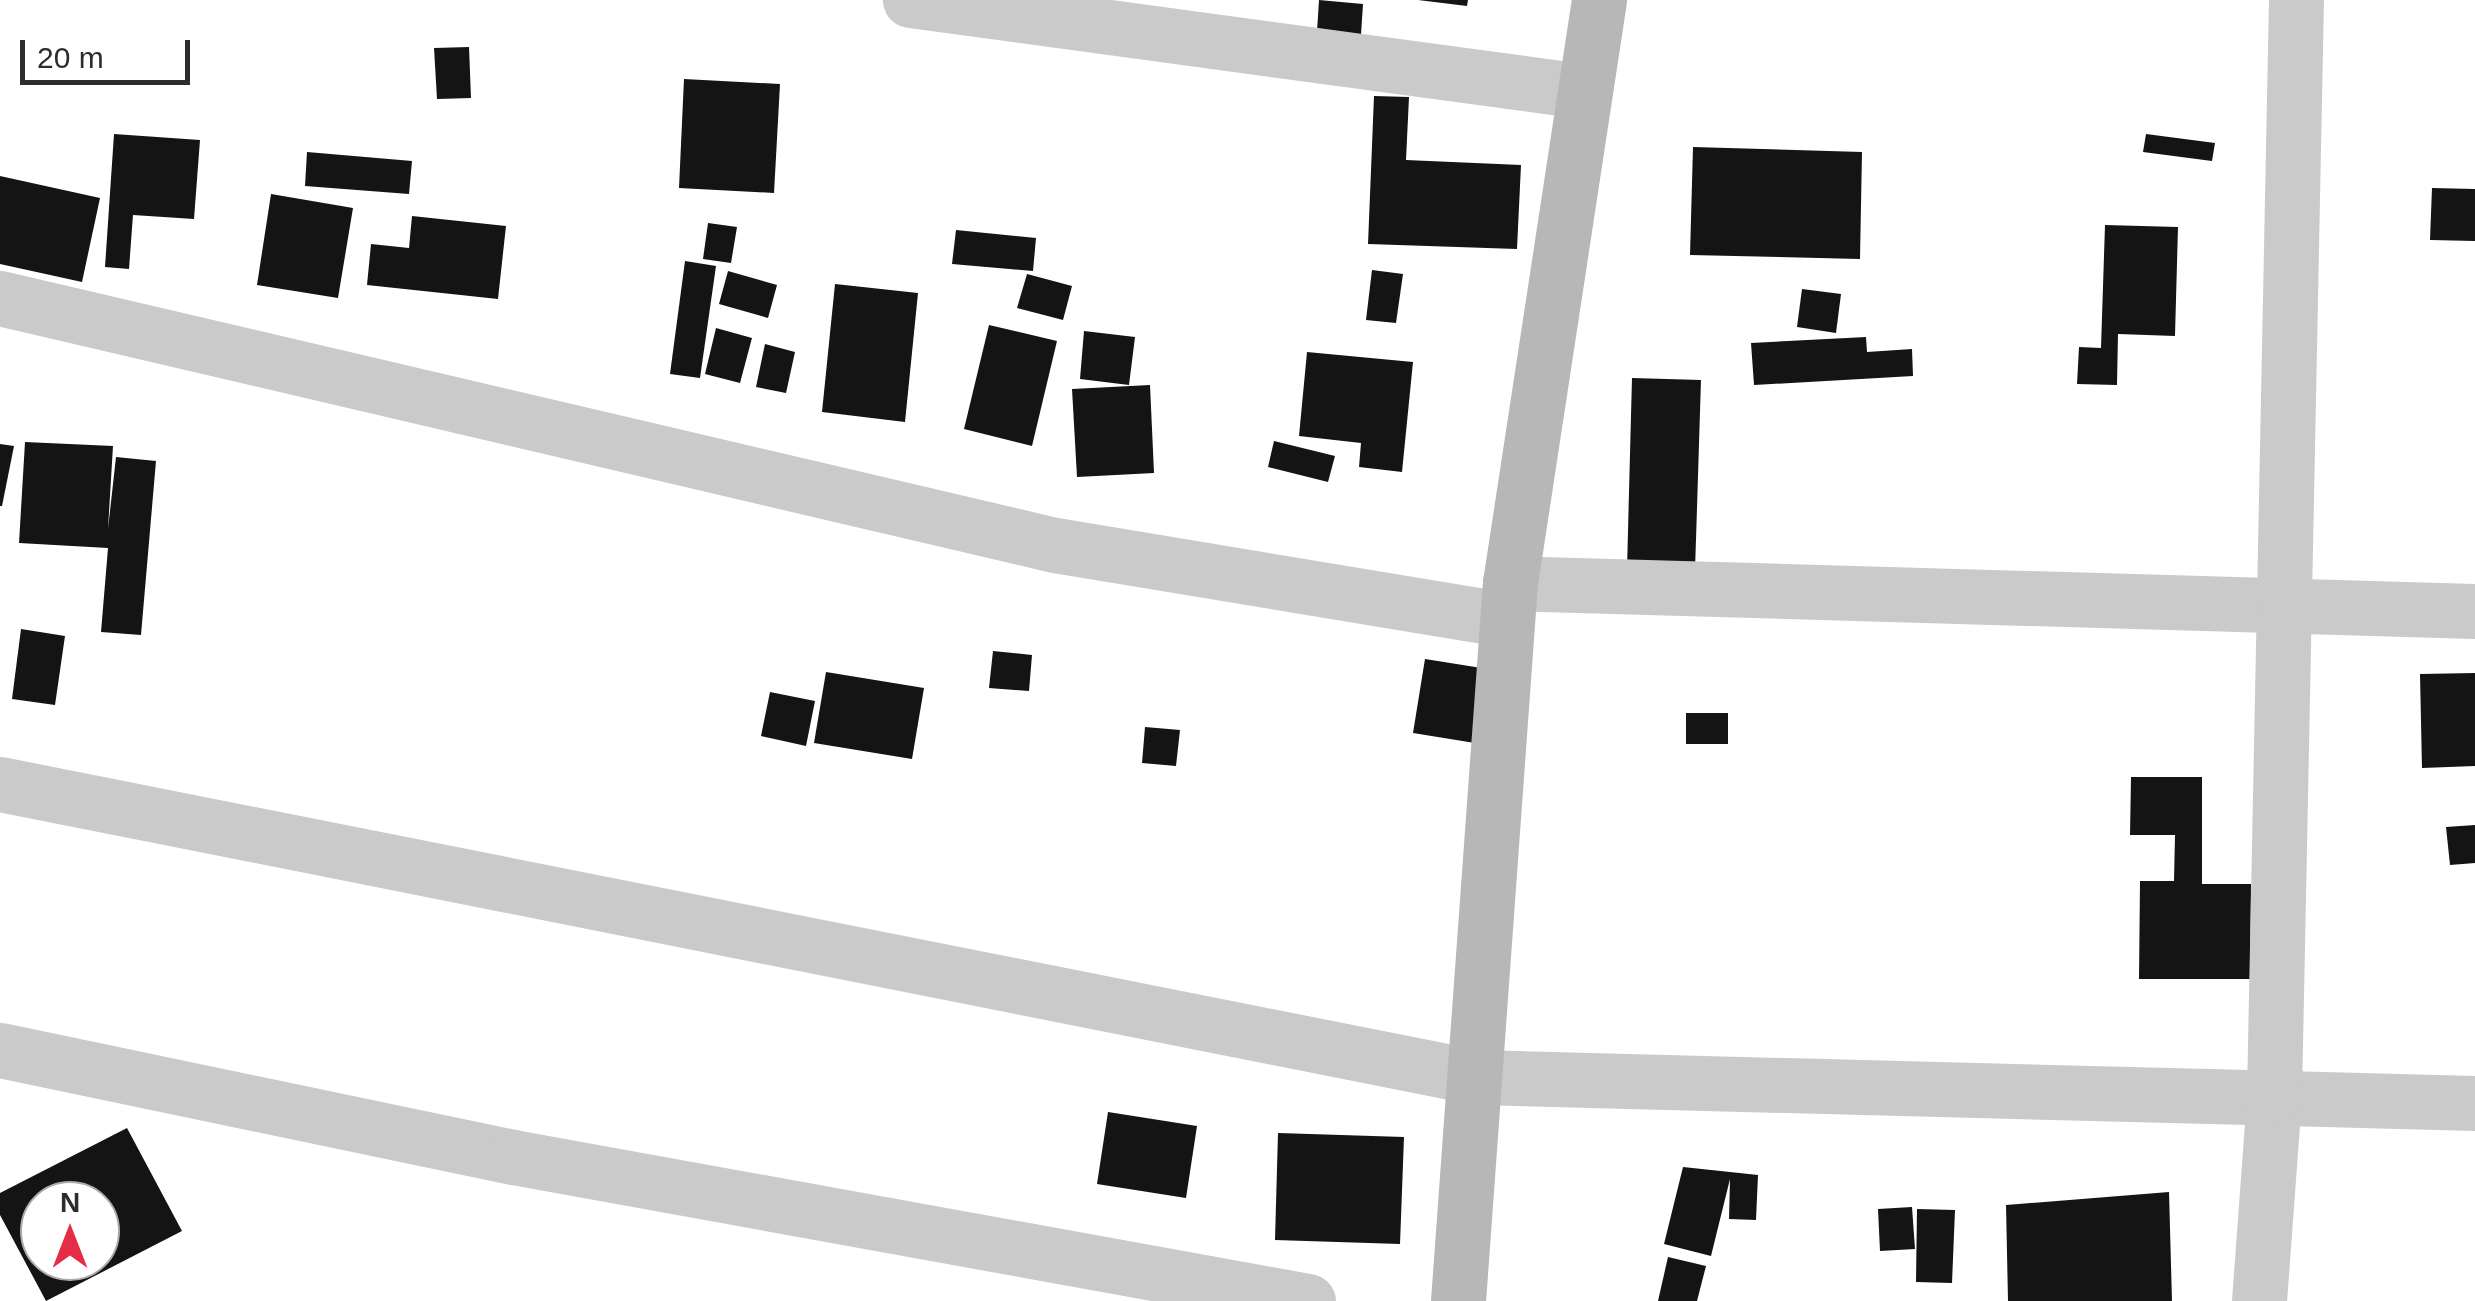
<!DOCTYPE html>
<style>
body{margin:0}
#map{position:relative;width:2475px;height:1301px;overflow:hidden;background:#fff;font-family:Arial,sans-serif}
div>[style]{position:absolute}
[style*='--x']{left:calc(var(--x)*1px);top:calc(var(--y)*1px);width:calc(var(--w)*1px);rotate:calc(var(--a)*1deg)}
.building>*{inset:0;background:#141414}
.street>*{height:55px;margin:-27.5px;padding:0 27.5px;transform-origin:27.5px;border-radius:27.5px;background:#cacaca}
.secondary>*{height:55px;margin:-27.5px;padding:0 27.5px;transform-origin:27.5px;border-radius:27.5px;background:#b7b7b7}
span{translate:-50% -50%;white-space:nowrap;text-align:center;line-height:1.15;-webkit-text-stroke:10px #fff;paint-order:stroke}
.north{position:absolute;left:20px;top:1181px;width:100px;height:100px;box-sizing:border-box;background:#fff;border:2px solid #ababab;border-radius:50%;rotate:0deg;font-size:28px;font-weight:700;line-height:40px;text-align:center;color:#2d2d2d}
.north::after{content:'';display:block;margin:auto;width:35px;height:45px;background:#e62d48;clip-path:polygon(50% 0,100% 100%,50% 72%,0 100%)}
.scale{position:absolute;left:20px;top:40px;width:170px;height:45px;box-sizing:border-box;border:5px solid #2d2d2d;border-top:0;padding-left:12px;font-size:30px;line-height:35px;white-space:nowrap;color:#2d2d2d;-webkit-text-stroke:8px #fff;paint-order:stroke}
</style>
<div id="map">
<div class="building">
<div style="clip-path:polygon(1319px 0,1363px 4px,1360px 50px,1316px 47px)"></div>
<div style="clip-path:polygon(1418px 0,1468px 0,1467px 6px)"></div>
<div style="clip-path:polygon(469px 47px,471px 98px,437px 99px,434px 48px)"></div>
<div style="clip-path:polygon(684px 79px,780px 84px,774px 193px,679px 188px)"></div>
<div style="clip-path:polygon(1374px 96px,1409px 97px,1406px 160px,1521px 165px,1517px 249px,1368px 244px)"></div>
<div style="clip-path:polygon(114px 134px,200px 140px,194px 219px,133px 215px,129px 269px,105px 267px)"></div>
<div style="clip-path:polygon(2146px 134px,2215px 143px,2212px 161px,2143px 152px)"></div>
<div style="clip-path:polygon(1693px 147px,1862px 152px,1860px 259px,1690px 255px)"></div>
<div style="clip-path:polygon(307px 152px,412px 161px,409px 194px,305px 186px)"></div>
<div style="clip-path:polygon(0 176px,100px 198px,82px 282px,0 264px)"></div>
<div style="clip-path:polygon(2432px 188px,2475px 189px,2475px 241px,2430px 240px)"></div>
<div style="clip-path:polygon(271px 194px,353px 208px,338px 298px,257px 285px)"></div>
<div style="clip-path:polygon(412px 216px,506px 226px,498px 299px,367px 285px,371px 244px,409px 248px)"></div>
<div style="clip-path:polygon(708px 223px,737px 227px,731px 263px,703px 259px)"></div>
<div style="clip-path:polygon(2105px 225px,2178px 227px,2175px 336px,2118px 334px,2117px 385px,2077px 384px,2079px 347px,2101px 348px)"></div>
<div style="clip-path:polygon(956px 230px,1036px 238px,1033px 271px,952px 264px)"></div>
<div style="clip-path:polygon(685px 261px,716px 266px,700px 378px,670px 374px)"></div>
<div style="clip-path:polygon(1372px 270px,1403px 274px,1396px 323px,1366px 320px)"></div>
<div style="clip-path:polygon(728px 271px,777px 285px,768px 318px,719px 304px)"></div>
<div style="clip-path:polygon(1027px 274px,1072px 286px,1063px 320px,1017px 308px)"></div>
<div style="clip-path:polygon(835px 284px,918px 293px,905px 422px,822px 412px)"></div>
<div style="clip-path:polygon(1802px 289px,1841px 294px,1836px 333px,1797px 327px)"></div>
<div style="clip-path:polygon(989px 325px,1057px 341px,1032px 446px,964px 429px)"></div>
<div style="clip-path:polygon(716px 328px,752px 338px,740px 383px,705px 374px)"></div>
<div style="clip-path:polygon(1084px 331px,1135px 337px,1129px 385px,1080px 379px)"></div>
<div style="clip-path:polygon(1866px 337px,1867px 352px,1912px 349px,1913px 376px,1754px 385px,1751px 343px)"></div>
<div style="clip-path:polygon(765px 344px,795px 352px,786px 393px,756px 387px)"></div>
<div style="clip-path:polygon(1307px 352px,1413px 362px,1402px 472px,1359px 467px,1361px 443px,1299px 436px)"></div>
<div style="clip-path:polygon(1632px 378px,1701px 380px,1695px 571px,1627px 569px)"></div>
<div style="clip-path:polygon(1150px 385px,1154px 473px,1077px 477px,1072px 389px)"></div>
<div style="clip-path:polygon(1274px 441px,1335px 456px,1328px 482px,1268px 467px)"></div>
<div style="clip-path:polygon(25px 442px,113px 446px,108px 529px,116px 457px,156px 461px,141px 635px,101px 632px,108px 548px,19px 543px)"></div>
<div style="clip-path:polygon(0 444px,14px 446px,2px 506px,0 506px)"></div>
<div style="clip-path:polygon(21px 629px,65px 636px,55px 705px,12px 699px)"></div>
<div style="clip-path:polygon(993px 651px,1032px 655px,1029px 691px,989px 688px)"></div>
<div style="clip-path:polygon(1425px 659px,1494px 670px,1481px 744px,1413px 733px)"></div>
<div style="clip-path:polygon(826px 672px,924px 688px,912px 759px,814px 743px)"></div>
<div style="clip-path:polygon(2475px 673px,2475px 766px,2422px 768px,2420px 674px)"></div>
<div style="clip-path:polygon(770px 692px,815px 701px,806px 746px,761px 736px)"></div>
<div style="clip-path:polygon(1686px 713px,1728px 713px,1728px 744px,1686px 744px)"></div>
<div style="clip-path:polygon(1145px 727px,1180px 730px,1176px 766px,1142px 763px)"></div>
<div style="clip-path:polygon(2131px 777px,2202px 777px,2202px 884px,2251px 884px,2250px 979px,2139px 979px,2140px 881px,2174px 881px,2175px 835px,2130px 835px)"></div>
<div style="clip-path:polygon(2475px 825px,2475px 863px,2450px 865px,2446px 827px)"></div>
<div style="clip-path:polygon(1108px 1112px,1197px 1126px,1186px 1198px,1097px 1184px)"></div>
<div style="clip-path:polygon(evenodd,127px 1128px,182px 1231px,46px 1301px,0 1215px,0 1193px,127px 1128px,40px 1201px,100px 1201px,100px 1261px,40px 1261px,40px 1201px)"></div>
<div style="clip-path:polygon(1278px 1133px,1404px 1137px,1400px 1244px,1275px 1240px)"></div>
<div style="clip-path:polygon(1683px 1167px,1758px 1175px,1756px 1220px,1729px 1219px,1730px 1179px,1711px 1256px,1664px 1244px)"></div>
<div style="clip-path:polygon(2169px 1192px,2172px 1301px,2008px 1301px,2006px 1205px)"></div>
<div style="clip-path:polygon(1912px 1207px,1915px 1249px,1880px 1251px,1878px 1209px)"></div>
<div style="clip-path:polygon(1917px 1209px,1955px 1210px,1952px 1283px,1916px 1282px)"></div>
<div style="clip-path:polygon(1668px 1257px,1706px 1266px,1697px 1301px,1658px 1301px)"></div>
</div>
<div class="street">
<div style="--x:910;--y:0;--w:678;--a:7.71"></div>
<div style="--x:0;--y:298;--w:1084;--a:13.18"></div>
<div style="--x:1055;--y:545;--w:458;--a:9.4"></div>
<div style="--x:1510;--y:583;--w:965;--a:1.66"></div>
<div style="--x:0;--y:784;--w:1505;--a:11.23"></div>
<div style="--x:1476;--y:1077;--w:999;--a:1.49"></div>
<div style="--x:0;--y:1050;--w:524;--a:11.78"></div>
<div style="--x:513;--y:1157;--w:808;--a:10.27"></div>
<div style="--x:2259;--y:1301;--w:207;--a:-85.8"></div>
<div style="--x:2274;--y:1095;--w:1095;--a:-88.85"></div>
</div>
<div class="secondary">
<div style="--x:1458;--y:1301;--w:720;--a:-85.86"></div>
<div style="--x:1510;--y:583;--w:590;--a:-81.32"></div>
</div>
<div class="north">N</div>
<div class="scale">20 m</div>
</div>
